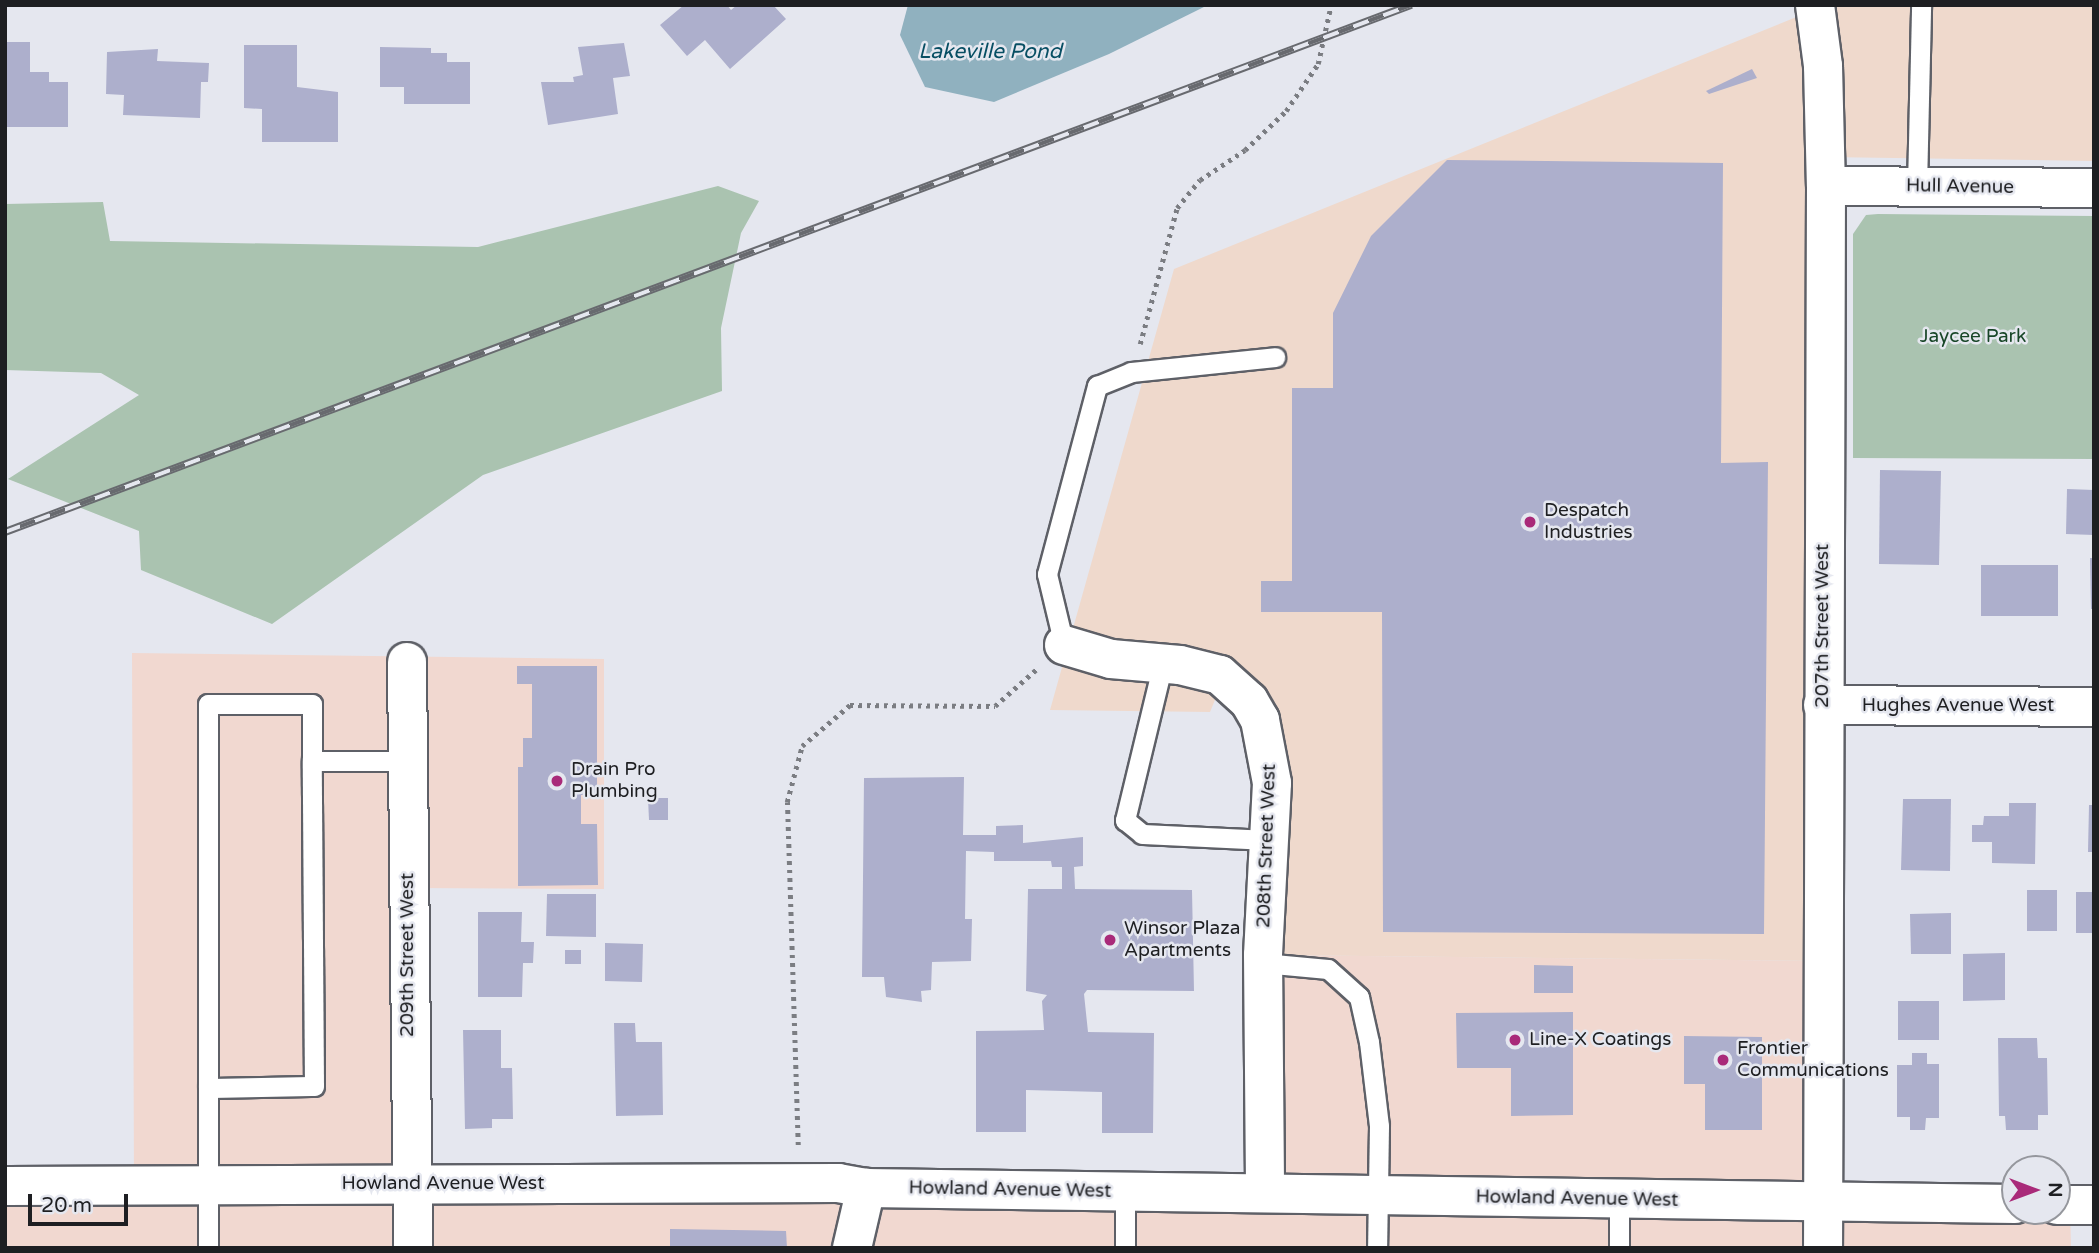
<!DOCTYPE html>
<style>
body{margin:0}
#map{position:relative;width:2099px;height:1253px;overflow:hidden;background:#e5e7ef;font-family:"Varela Round",sans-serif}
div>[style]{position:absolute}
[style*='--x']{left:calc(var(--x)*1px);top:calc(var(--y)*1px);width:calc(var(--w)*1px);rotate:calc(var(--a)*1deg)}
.commercial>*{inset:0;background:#f1d8d0}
.industrial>*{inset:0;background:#efd9cc}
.green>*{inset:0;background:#aac3b0}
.water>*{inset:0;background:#90b1bf}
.building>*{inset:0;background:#adafcc}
.path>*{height:4.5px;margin-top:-2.25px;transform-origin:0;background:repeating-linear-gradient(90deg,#7b7d82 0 3.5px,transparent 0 8.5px)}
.roads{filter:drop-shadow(2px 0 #5e6067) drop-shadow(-2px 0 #5e6067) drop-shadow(0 2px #5e6067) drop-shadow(0 -2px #5e6067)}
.lane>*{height:19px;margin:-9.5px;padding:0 9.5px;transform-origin:9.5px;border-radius:9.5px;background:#fff}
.street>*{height:38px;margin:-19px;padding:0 19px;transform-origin:19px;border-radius:19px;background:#fff}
.secondary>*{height:38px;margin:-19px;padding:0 19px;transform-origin:19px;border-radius:19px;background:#fff}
.rail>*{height:8px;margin-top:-4px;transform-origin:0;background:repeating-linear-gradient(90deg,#e5e7ef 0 16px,#686a6f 0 32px);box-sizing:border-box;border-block:2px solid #686a6f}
.dots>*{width:19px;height:19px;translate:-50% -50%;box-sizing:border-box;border:4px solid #e5e7ef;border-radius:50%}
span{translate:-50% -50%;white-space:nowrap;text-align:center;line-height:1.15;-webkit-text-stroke:5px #e5e7ef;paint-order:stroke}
.street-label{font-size:19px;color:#1e1f22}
.park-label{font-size:19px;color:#184628}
.poi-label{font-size:19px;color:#1e1f22}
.left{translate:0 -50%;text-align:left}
.water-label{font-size:21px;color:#074e63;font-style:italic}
.frame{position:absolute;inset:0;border:7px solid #1e1f22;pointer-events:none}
.north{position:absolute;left:2001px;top:1155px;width:70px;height:70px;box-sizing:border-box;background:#e5e7ef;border:2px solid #95979d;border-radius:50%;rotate:90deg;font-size:19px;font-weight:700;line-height:28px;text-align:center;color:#1e1f22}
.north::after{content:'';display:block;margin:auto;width:24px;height:32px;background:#a92a79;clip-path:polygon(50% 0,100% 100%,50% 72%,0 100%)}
.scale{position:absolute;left:28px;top:1194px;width:100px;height:32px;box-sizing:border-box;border:4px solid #1e1f22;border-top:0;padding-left:9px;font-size:21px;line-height:24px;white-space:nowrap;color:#1e1f22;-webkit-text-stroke:5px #e5e7ef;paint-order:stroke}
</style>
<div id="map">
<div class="commercial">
<div style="clip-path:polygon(132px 653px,604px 659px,604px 889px,408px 888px,413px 1184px,1264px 1193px,1263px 955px,1823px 961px,1823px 1201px,2015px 1211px,2057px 1211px,2070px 1205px,2071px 1248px,5px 1248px,5px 1186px,134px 1185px)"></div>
</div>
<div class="industrial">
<div style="clip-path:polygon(1826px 5px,2094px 5px,2094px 161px,1825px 157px,1823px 961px,1263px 955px,1272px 783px,1224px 678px,1210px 712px,1050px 710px,1174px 269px)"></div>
</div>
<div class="green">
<div style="clip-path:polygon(718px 186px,759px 201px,741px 233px,721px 328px,722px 391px,483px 475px,272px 624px,141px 570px,139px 531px,8px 479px,139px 395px,101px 373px,5px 370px,5px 204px,103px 202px,110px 241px,478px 247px)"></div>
<div style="clip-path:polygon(1878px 214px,2094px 216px,2094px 459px,1853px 458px,1853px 234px,1866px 215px)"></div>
</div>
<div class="water">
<div style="clip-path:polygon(908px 5px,1208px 5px,1109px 54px,994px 102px,925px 87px,900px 35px)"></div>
</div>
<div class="building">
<div style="clip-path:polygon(684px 5px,727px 5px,731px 10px,737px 5px,773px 5px,786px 19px,730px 69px,705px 40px,687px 56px,660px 25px)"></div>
<div style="clip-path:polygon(5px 42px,30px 42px,30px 72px,49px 72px,49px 82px,68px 82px,68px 127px,5px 127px)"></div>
<div style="clip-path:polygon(624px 43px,630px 76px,613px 78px,618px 114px,548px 125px,541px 82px,574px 82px,573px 77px,583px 75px,578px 47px)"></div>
<div style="clip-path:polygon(244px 45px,297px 45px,297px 87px,338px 92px,338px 142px,262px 142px,262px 109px,244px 108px)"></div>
<div style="clip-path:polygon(380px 47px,431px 48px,431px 53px,447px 53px,447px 62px,470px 62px,470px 104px,404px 104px,404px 87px,380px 87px)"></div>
<div style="clip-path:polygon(158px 49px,157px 61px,209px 63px,208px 82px,201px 82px,200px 118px,123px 115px,124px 95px,106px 94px,107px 52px)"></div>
<div style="clip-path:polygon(1752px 69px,1757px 78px,1709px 94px,1706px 91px)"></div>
<div style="clip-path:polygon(1447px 160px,1723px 163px,1721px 463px,1768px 462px,1764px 934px,1383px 932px,1382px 612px,1261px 612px,1261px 581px,1292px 581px,1292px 388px,1333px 388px,1333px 313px,1371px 236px)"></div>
<div style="clip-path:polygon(1880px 470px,1941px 471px,1939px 565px,1879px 564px)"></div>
<div style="clip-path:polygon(2067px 489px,2094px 490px,2094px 535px,2066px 534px)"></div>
<div style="clip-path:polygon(2090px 558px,2094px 558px,2094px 609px,2091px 609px)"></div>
<div style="clip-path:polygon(1981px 565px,2058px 565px,2058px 616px,1981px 616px)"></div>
<div style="clip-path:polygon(517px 666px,597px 666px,597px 795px,581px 795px,581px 824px,597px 824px,598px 885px,518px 886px,518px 767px,523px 767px,523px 738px,532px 738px,532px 684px,517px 684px)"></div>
<div style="clip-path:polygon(964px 777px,963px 835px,996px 835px,996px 826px,1023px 825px,1023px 843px,1083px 837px,1083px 866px,1074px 867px,1075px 889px,1192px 890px,1194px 991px,1087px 990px,1084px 994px,1088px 1032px,1154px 1033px,1153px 1133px,1102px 1133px,1102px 1092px,1026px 1090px,1026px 1132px,976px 1132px,976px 1031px,1044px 1030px,1042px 1001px,1047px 995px,1026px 991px,1028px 889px,1062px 889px,1062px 867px,1052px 867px,1051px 861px,994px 861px,994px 852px,966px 851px,965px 919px,972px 919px,971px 961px,932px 962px,931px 990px,921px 991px,922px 1002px,886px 997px,884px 977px,862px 977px,864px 778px)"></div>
<div style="clip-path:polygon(648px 798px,668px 798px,668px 820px,649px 820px)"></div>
<div style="clip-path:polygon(1903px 799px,1951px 799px,1950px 871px,1901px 870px)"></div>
<div style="clip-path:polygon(2009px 803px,2036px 803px,2035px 864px,1992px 863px,1992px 842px,1972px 842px,1972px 825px,1983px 825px,1984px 816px,2009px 816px)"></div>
<div style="clip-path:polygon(2089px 805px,2094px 805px,2094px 852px,2088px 852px)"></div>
<div style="clip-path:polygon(2027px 890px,2057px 890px,2057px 931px,2027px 931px)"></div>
<div style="clip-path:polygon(2076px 892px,2094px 892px,2094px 933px,2076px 933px)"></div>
<div style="clip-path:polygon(547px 894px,596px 894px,596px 937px,546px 936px)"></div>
<div style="clip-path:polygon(478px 912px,522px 912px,521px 942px,534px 942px,533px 963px,523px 963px,522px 997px,478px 997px)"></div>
<div style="clip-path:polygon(1951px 913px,1951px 954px,1911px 954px,1910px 914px)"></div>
<div style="clip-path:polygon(605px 943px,643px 944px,642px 982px,605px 981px)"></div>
<div style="clip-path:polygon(565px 950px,581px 950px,581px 964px,565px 964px)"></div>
<div style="clip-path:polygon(2005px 953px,2005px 1000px,1963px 1001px,1963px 954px)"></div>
<div style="clip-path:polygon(1534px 965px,1573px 966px,1573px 993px,1534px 993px)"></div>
<div style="clip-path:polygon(1898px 1001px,1939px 1001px,1939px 1040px,1898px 1040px)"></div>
<div style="clip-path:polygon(1573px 1012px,1573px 1115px,1511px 1116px,1511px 1068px,1457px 1068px,1456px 1013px)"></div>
<div style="clip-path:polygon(614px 1023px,635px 1023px,636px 1042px,662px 1042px,663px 1115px,616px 1116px)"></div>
<div style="clip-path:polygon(463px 1030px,501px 1030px,501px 1068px,512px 1068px,513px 1119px,492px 1119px,492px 1128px,465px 1129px)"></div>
<div style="clip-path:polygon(1684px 1036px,1762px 1037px,1762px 1130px,1705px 1130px,1705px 1084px,1684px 1084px)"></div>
<div style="clip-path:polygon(1998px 1038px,2037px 1038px,2038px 1058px,2047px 1058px,2048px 1115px,2038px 1115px,2038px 1130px,2006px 1130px,2005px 1116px,1999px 1116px)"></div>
<div style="clip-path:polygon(1912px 1053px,1927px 1053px,1927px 1064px,1939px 1064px,1939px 1118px,1926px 1118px,1925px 1130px,1910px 1130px,1910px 1117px,1897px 1117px,1897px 1065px,1912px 1065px)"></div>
<div style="clip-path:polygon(670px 1229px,786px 1231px,787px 1248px,670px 1248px)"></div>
</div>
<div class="path">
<div style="--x:1140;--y:344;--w:141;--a:-74.8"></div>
<div style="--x:1177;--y:208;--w:36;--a:-51"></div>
<div style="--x:1200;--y:180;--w:54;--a:-33.7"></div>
<div style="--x:1245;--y:150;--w:57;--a:-43.6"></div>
<div style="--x:1286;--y:111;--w:57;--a:-55.8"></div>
<div style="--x:1318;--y:64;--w:60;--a:-77.6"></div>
<div style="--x:798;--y:1145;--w:343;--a:-91.8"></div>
<div style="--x:787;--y:802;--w:58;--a:-75"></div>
<div style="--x:802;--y:746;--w:63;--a:-40.5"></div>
<div style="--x:850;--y:705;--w:145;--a:0.4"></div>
<div style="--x:995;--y:706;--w:59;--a:-41.6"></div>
</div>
<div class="roads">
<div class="lane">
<div style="--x:1917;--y:187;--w:182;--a:-88.7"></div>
<div style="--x:1064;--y:645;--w:73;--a:-103.5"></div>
<div style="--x:1047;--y:574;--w:195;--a:-75.1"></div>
<div style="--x:1097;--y:386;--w:37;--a:-22"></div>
<div style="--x:1131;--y:372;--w:145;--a:-5.9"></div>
<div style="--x:1163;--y:663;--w:162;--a:103.6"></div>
<div style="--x:1125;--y:820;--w:22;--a:39"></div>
<div style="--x:1142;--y:834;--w:127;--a:2.7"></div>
<div style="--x:1263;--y:963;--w:65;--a:5.3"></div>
<div style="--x:1328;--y:969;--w:42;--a:42.1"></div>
<div style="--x:1359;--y:997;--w:46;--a:77.5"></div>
<div style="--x:1369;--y:1042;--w:85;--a:83.2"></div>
<div style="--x:1379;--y:1126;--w:122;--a:90.9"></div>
<div style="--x:208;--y:1088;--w:106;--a:-1.1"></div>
<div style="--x:314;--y:1086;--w:325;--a:-90.4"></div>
<div style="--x:312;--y:761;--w:95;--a:0"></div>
<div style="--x:208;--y:1248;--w:544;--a:-90"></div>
<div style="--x:208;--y:704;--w:104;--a:0"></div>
<div style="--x:312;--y:704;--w:57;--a:90"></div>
<div style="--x:1125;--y:1248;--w:56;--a:-90"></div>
<div style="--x:1619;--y:1248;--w:48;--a:-90"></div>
</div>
<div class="street">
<div style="--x:1826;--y:186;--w:268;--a:0.4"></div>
<div style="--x:1064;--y:645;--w:49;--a:16.6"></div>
<div style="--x:1111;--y:659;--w:69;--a:5"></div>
<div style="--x:1180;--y:665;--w:41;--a:14"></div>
<div style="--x:1220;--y:675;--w:39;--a:42"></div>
<div style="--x:1249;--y:701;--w:22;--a:60"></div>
<div style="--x:1260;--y:720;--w:64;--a:79.2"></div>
<div style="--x:1272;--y:783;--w:172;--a:93"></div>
<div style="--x:1263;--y:955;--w:238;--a:89.5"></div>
<div style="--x:407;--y:662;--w:586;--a:89.41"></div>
<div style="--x:1823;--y:705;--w:271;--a:0.4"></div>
<div style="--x:5;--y:1186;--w:833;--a:-0.21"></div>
<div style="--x:838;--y:1183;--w:28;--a:10"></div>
<div style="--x:866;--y:1188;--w:1149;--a:0.8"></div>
<div style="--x:2057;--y:1205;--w:37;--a:0"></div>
<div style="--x:852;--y:1248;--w:62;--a:-76.9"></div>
</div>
<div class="secondary">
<div style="--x:1815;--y:5;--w:62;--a:82.5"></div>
<div style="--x:1823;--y:66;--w:120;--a:88.6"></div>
<div style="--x:1826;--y:186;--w:1062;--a:90.16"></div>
</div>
</div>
<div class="rail">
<div style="--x:5;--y:532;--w:1502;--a:-20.55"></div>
</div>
<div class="dots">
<div style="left:1530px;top:522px;background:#a92a79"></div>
<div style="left:557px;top:781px;background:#a92a79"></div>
<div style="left:1110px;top:940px;background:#a92a79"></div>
<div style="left:1515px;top:1040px;background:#a92a79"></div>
<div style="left:1723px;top:1060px;background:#a92a79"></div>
</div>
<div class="street-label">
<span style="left:1960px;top:187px;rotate:1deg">Hull Avenue</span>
<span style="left:1823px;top:626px;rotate:-90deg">207th Street West</span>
<span style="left:1958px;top:706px">Hughes Avenue West</span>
<span style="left:1267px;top:846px;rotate:-88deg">208th Street West</span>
<span style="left:408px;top:955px;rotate:-90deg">209th Street West</span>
<span style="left:443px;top:1184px">Howland Avenue West</span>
<span style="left:1010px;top:1190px;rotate:1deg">Howland Avenue West</span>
<span style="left:1577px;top:1199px;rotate:1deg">Howland Avenue West</span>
</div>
<div class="park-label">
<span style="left:1973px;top:337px">Jaycee Park</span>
</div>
<div class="poi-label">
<span class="left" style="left:1544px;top:522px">Despatch<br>Industries</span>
<span class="left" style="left:571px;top:781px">Drain Pro<br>Plumbing</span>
<span class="left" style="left:1124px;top:940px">Winsor Plaza<br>Apartments</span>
<span class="left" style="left:1529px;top:1040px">Line-X Coatings</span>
<span class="left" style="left:1737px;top:1060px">Frontier<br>Communications</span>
</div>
<div class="water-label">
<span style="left:990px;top:52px">Lakeville Pond</span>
</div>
<div class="frame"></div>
<div class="north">N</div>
<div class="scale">20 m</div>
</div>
